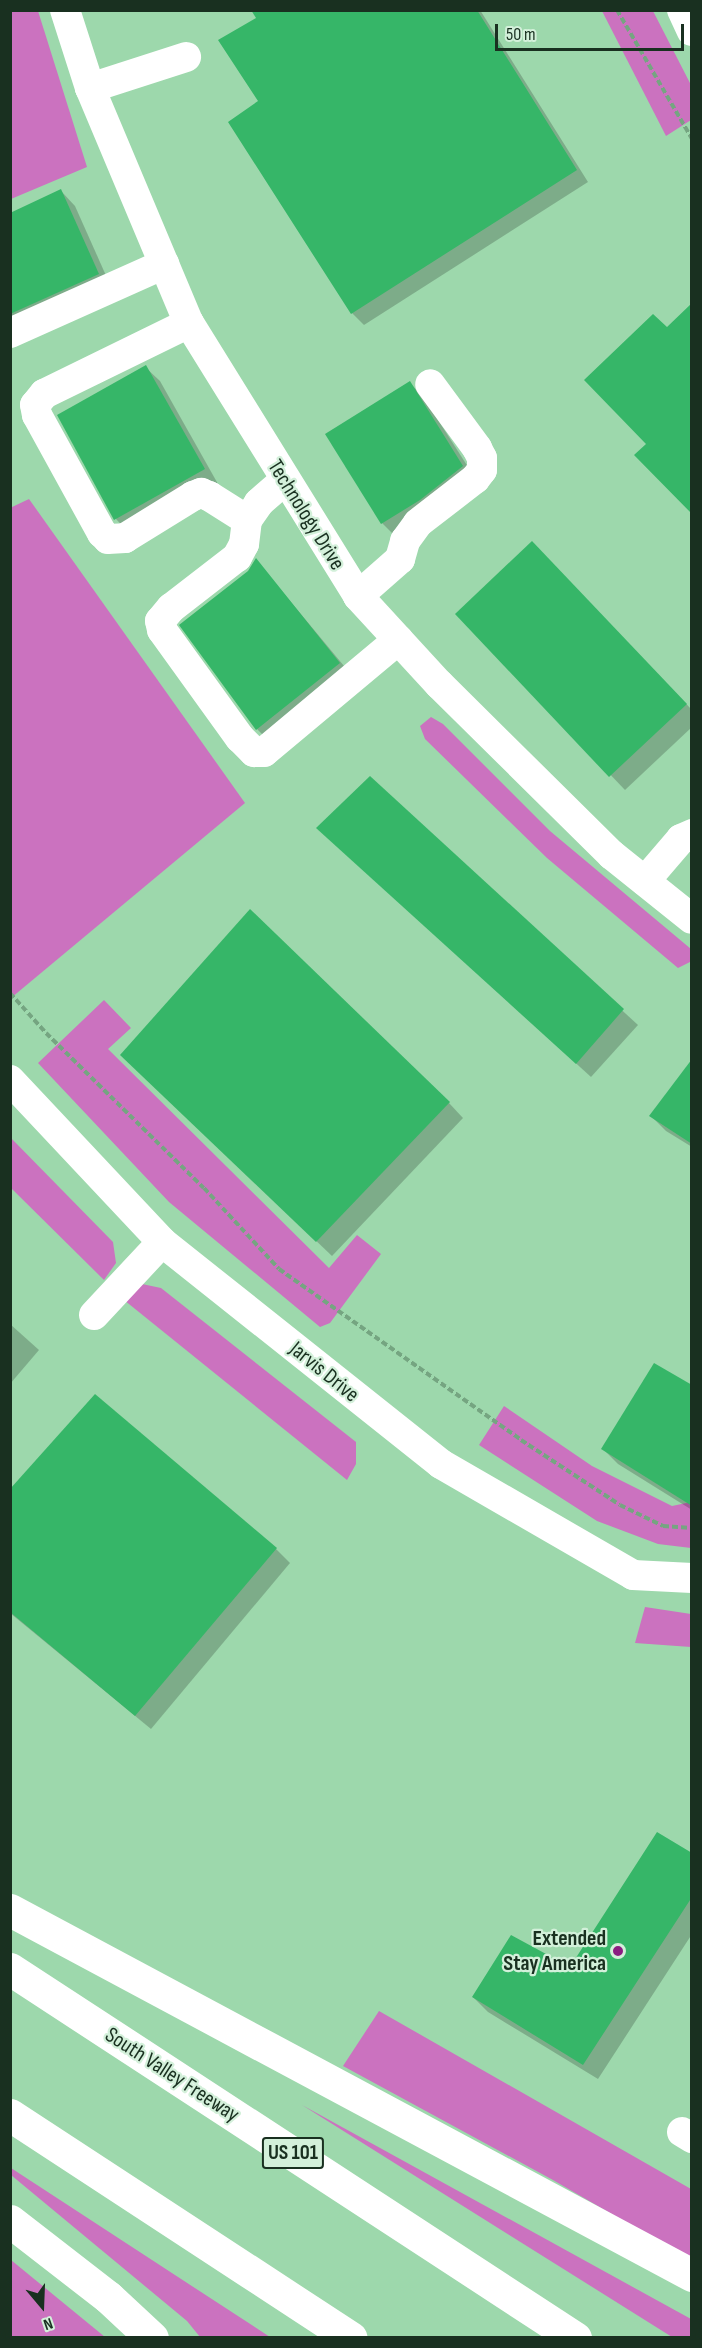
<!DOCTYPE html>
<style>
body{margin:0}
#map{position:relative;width:702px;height:2348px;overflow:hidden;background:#9dd8ac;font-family:"Sofia Sans Condensed",sans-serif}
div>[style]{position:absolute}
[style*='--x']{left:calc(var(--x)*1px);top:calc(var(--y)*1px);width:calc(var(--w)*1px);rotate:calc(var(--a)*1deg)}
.green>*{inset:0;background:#cb72bf}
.shadow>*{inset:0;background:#0003}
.building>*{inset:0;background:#36b668}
.path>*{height:4px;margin-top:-2px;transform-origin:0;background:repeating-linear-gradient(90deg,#75a581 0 6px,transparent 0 9px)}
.minor>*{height:30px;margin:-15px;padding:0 15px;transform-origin:15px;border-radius:15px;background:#fff}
.highway>*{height:33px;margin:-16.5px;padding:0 16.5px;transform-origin:16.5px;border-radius:16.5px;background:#fff}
.dots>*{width:16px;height:16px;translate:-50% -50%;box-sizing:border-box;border:3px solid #d3f0da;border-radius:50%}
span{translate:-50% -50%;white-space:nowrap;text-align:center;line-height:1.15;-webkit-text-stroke:4.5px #d3f0da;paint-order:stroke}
.shield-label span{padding:2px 4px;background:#d3f0da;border:2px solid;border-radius:4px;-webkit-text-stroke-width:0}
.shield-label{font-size:21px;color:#193020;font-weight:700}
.street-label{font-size:22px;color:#193020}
.poi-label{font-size:22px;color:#193020;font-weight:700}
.right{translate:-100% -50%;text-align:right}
.frame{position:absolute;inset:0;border:12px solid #193020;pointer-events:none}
.north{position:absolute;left:12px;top:2276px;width:60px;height:60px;-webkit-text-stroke:4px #d3f0da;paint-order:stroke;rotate:161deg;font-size:16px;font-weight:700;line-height:24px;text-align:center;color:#193020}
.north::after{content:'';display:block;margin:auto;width:21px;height:27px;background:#193020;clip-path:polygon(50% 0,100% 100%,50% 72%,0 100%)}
.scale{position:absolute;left:495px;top:24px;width:189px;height:27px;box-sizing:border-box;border:3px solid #193020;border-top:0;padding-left:8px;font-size:18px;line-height:21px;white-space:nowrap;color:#193020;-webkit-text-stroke:4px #d3f0da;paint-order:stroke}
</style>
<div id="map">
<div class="green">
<div style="clip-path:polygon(11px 10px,38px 11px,87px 167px,11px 199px)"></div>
<div style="clip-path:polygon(602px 11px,653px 11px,691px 85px,691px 120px,666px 136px)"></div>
<div style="clip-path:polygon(29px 499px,245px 803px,11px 998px,10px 508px)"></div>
<div style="clip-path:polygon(431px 717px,443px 724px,550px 831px,691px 949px,690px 962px,678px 968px,547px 858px,425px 739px,420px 726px)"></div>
<div style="clip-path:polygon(104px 1000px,131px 1028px,108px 1049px,329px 1268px,357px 1235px,381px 1254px,330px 1323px,320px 1327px,169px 1202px,38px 1063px)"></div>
<div style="clip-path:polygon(10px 1137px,113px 1242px,116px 1263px,104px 1280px,11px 1188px)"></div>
<div style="clip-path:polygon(142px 1284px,161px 1288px,356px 1442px,356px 1464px,347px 1480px,124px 1300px)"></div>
<div style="clip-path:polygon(504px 1406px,592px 1466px,672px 1506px,691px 1502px,691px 1548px,658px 1544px,597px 1521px,479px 1445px)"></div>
<div style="clip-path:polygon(645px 1607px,691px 1614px,691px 1647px,635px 1643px)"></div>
<div style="clip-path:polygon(379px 2011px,691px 2189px,691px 2260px,553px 2180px,343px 2066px)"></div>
<div style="clip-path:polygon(302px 2105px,691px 2319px,691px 2337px,672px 2337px)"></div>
<div style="clip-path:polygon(11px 2168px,270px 2337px,200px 2337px,187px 2321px,11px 2175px)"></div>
<div style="clip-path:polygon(10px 2260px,11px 2260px,105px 2337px,11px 2337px)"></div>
</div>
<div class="shadow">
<div style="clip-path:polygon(253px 10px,480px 10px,588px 182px,364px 325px,352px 313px,230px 122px,260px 101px,258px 18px)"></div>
<div style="clip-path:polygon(61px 191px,75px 206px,112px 289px,10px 336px,10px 215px)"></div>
<div style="clip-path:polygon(145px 367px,160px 381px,218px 484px,130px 534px,116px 519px)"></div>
<div style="clip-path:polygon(410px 383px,424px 398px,477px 481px,397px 538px,382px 523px)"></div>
<div style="clip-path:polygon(547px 558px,692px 710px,692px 727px,625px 790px,457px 614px)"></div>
<div style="clip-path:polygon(256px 560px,354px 678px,272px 744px,257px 729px,182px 625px,249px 572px)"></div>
<div style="clip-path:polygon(370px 778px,638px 1025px,591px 1077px,333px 842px)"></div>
<div style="clip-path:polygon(692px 1061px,692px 1147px,666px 1131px,651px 1116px)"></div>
<div style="clip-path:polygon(137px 1070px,449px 1103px,463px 1118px,332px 1256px)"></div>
<div style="clip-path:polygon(10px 1324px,39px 1350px,10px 1384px)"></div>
<div style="clip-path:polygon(692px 1387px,692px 1510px,618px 1464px,603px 1449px)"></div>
<div style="clip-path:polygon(10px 1491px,276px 1549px,290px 1563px,151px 1729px,10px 1613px)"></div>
<div style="clip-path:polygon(692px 1854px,692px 1934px,598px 2079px,488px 2012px,473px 1997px,570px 1969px)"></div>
</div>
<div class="building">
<div style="clip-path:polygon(251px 10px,477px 10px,577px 170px,351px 314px,228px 122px,258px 101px,218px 40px,256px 18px)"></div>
<div style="clip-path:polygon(61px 189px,99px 274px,10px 314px,10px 213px)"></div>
<div style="clip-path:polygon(692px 303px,692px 514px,634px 455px,646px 444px,584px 380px,653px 314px,667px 327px)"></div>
<div style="clip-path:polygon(146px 365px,205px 469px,114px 520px,57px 415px)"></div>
<div style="clip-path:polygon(410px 381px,463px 466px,420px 500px,381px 524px,325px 434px)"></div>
<div style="clip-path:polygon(532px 541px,687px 704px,609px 777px,455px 614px)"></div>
<div style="clip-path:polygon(256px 558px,340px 663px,256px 730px,179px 625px,248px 571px)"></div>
<div style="clip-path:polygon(370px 776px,624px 1009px,576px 1064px,316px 828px)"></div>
<div style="clip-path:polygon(250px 909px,450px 1102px,316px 1242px,120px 1055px)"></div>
<div style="clip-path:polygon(692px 1059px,692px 1144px,649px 1116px)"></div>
<div style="clip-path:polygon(654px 1363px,692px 1385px,692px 1506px,601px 1449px)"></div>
<div style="clip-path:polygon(95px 1394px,277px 1548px,135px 1716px,10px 1612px,10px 1489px)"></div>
<div style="clip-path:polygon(657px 1832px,692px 1853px,692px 1897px,583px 2065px,472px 1997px,511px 1935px,570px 1967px)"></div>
</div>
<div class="path">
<div style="--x:617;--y:10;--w:149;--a:59.8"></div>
<div style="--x:10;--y:993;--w:54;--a:48"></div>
<div style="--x:46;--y:1033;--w:221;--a:44.5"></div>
<div style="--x:204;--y:1188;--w:110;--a:47.2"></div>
<div style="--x:279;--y:1269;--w:296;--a:35.2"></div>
<div style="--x:521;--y:1440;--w:118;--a:33.3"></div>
<div style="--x:620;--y:1505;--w:48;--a:26"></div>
<div style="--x:663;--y:1526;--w:29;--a:4"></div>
</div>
<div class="minor">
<div style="--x:65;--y:10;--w:82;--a:72.2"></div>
<div style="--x:90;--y:88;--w:255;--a:67.2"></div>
<div style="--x:189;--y:323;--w:321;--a:58.2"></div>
<div style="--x:358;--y:596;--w:120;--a:47.4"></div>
<div style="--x:439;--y:684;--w:243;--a:44.7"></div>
<div style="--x:612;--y:855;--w:102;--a:38.7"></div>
<div style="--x:682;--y:10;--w:23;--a:65"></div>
<div style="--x:90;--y:88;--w:101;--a:-17.9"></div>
<div style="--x:189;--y:323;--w:161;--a:153.9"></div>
<div style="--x:44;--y:394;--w:14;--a:129"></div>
<div style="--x:35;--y:405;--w:10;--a:79"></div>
<div style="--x:37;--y:415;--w:135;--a:61.2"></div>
<div style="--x:102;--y:533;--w:8;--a:45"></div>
<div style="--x:108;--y:539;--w:17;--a:-3"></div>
<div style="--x:125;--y:538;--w:80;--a:-31.7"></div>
<div style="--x:193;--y:496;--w:9;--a:-21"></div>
<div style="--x:201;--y:493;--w:9;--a:21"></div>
<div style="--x:209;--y:496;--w:45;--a:32.3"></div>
<div style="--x:10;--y:333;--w:169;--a:-24.1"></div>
<div style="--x:285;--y:480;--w:35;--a:139"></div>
<div style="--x:259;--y:503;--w:21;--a:125"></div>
<div style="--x:247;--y:520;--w:24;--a:97"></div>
<div style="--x:244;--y:544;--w:15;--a:118"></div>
<div style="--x:237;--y:557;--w:83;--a:142.3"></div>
<div style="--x:171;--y:608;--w:17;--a:130"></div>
<div style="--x:160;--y:621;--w:9;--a:77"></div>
<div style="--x:162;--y:630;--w:133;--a:54.2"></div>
<div style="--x:240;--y:738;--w:20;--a:45"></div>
<div style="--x:254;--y:752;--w:10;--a:0"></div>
<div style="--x:264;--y:752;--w:175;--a:-39.9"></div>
<div style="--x:358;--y:596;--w:56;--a:-41.4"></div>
<div style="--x:400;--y:559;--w:19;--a:-74"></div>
<div style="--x:405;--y:541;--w:22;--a:-54"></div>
<div style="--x:418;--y:523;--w:72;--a:-37.7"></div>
<div style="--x:475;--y:479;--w:11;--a:-52"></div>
<div style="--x:482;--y:470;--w:12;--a:-90"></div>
<div style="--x:482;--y:458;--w:11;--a:-117"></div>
<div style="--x:477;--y:448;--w:79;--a:-126.3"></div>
<div style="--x:645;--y:881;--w:55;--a:-49.4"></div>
<div style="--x:681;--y:839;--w:12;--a:-24"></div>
<div style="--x:10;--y:1080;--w:222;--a:46.8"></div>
<div style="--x:162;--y:1242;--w:357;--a:38.5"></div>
<div style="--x:441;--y:1464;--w:222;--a:30"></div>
<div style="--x:633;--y:1575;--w:59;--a:2.9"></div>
<div style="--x:94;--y:1315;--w:100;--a:-47"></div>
<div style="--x:682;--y:2132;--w:12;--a:31"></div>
</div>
<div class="highway">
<div style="--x:10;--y:1910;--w:774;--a:28.16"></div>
<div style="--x:10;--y:1969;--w:675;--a:33.15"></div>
<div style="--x:10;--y:2115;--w:407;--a:33.2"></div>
<div style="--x:10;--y:2221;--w:124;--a:37.8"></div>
<div style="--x:108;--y:2297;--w:60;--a:43"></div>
</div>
<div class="dots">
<div style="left:618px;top:1951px;background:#8b1d81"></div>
</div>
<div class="shield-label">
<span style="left:293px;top:2153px">US 101</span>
</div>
<div class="street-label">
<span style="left:306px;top:515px;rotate:58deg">Technology Drive</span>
<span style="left:324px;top:1372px;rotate:39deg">Jarvis Drive</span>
<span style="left:172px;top:2075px;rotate:33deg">South Valley Freeway</span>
</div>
<div class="poi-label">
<span class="right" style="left:606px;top:1951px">Extended<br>Stay America</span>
</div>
<div class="frame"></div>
<div class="north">N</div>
<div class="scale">50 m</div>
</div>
